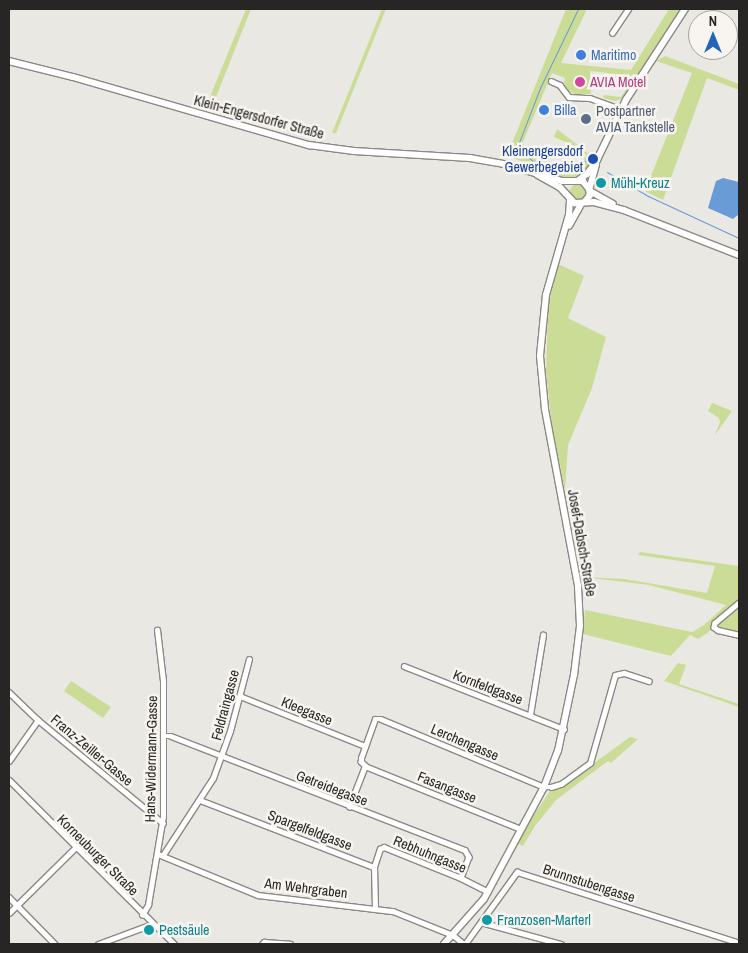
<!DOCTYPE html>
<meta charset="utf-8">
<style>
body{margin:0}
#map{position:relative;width:748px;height:953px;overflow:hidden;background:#eae8e3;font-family:"Archivo Narrow",sans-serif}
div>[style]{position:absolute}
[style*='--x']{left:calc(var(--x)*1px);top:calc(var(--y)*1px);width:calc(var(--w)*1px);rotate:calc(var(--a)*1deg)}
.green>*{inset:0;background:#cbdc96}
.round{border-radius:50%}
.water>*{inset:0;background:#699bd6}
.stream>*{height:1px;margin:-0.5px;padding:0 0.5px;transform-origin:0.5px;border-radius:0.5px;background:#699bd6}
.roads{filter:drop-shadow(1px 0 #8b8984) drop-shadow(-1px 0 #8b8984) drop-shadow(0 1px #8b8984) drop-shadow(0 -1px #8b8984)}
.minor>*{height:4.5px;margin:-2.25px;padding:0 2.25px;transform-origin:2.25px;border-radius:2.25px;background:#fff}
.tertiary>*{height:5px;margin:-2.5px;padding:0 2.5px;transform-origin:2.5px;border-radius:2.5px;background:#fff}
.secondary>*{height:5.5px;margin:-2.75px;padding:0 2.75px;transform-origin:2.75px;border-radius:2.75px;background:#fff}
.dots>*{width:14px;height:14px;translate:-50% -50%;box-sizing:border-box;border:2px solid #f8f5f0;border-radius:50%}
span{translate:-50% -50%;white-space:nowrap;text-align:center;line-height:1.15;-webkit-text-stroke:5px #f8f5f0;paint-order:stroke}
.shop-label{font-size:14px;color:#366cbe}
.left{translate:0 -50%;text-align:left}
.hotel-label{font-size:14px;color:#b23c85}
.service-label{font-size:14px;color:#4e5e75}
.street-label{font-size:14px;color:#272624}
.transit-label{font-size:14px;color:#164399}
.right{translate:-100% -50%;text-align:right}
.culture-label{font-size:14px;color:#0d838f}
.frame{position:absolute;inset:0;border:10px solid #272624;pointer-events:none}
.north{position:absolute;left:688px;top:10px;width:50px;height:50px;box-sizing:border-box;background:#f8f5f0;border:1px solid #a4a29e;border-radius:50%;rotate:0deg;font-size:14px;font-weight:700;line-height:20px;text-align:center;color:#272624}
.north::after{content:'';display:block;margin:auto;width:18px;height:22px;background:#2265b6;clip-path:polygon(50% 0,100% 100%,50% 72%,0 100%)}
</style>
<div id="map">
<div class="green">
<div style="clip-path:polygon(246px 9px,251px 9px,212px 107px,207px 104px)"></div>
<div style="clip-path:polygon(382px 9px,386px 9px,336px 133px,332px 133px)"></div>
<div style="clip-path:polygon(566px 9px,587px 9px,561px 63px,631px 70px,669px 9px,682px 9px,622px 99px,615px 101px,603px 98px,604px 95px,621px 97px,635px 76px,590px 71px,591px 94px,575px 94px,567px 90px,564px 83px,565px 78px,552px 73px,523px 142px,526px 150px,537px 158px,534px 166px,507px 156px)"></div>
<div style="clip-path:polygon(665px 56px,739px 84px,739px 90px,707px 78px,663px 200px,645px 191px,692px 73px,656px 61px)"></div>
<div style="clip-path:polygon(557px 129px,593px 157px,591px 165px,584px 174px,567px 179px,540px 170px,543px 160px,567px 169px,579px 165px,587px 155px,579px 148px,554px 137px)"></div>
<div class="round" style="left:570px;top:183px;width:18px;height:18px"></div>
<div style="clip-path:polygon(558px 264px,584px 276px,568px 318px,606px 337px,592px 388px,568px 445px,565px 490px,552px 426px,546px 372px,548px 307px)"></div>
<div style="clip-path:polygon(712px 403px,732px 411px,715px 435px,720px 422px,719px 418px,708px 411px)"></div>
<div style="clip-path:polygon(640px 552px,739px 566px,739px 634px,719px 629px,713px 629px,698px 639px,690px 635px,671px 656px,583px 634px,585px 610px,692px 632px,704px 625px,726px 605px,649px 585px,583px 577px,624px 579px,707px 593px,715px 566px,638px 555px)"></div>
<div style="clip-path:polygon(678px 663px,686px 665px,679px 684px,739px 704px,739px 707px,664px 681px)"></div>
<div style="clip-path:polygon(71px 681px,111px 707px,103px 718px,64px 691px)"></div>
<div style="clip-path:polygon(630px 737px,638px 739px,611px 763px,608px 761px,556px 800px,535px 826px,523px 846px,515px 843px,550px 791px,561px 787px)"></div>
</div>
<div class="water">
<div style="clip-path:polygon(723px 178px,739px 182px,739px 214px,733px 219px,708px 208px,716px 181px)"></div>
</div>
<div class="stream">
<div style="--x:578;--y:9;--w:88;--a:115.7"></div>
<div style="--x:540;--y:88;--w:61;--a:111.1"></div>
<div style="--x:518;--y:145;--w:9;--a:58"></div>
<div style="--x:523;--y:153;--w:13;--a:39"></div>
<div style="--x:533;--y:161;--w:31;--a:21"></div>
<div style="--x:562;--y:172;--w:15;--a:-8"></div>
<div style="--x:577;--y:170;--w:12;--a:-48"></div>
<div style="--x:585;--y:161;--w:6;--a:-18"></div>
<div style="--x:607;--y:172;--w:48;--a:30.3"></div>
<div style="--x:648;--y:196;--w:100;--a:24.8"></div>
</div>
<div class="roads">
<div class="minor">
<div style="--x:612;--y:33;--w:29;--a:-56"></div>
<div style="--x:551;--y:81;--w:10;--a:24"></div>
<div style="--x:560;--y:85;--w:15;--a:53"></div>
<div style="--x:569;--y:97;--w:21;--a:3"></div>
<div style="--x:590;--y:98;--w:32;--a:20"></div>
<div style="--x:739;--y:603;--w:31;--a:140"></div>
<div style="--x:715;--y:623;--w:4;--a:104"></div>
<div style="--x:714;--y:627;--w:5;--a:37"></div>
<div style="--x:718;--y:630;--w:22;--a:13"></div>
<div style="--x:404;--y:666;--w:172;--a:21.5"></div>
<div style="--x:9;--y:692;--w:40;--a:44"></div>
<div style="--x:38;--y:720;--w:162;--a:39.5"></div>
<div style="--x:240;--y:696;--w:135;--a:21.8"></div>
<div style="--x:530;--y:715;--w:81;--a:-80.8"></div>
<div style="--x:164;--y:736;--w:7;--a:0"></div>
<div style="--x:171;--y:736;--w:315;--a:21.2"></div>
<div style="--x:465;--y:850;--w:8;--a:60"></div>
<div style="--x:469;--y:857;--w:22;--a:111"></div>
<div style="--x:9;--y:761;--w:50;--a:-54.7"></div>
<div style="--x:365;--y:766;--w:168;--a:22"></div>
<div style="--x:200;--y:800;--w:186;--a:21.1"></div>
<div style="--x:349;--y:807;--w:44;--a:-68.7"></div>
<div style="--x:365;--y:766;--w:6;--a:-135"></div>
<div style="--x:361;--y:762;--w:4;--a:-90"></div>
<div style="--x:361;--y:758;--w:41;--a:-70.3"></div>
<div style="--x:375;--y:719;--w:6;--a:0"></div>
<div style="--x:381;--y:719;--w:177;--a:22.6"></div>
<div style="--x:544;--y:787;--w:7;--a:0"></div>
<div style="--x:551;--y:787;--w:10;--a:-17"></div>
<div style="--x:561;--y:784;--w:36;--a:-36"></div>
<div style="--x:590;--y:763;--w:91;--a:-74.1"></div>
<div style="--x:615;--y:675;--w:9;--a:-13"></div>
<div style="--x:624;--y:673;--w:26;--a:18"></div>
<div style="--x:158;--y:854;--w:108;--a:22.3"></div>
<div style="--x:258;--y:895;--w:136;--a:6.8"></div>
<div style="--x:393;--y:911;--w:65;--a:21.8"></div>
<div style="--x:453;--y:935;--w:14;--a:39"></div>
<div style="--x:163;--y:855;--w:92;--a:-57"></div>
<div style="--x:213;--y:778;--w:50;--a:-70.1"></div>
<div style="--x:230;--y:731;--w:74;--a:-75.2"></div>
<div style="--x:9;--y:897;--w:66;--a:45.6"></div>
<div style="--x:375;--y:908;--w:41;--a:-91.4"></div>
<div style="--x:374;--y:867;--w:19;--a:-72"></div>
<div style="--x:380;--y:849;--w:4;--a:-27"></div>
<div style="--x:384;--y:847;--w:83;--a:21.9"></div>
<div style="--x:461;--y:878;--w:30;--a:27"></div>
<div style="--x:9;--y:913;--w:93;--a:-44.6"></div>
<div style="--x:142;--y:915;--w:12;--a:-59"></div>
<div style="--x:148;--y:905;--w:90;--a:-80.4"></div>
<div style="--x:163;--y:816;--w:135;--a:-90"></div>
<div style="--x:163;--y:681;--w:51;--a:-96.7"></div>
<div style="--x:481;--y:922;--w:83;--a:15.4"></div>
<div style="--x:262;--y:944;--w:3;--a:-45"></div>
<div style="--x:264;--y:942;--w:26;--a:4"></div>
<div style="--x:465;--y:944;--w:89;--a:-54.2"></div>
<div style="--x:517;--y:872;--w:233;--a:17.7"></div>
</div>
<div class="tertiary">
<div style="--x:9;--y:780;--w:233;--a:44.8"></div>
<div style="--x:98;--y:944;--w:58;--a:-20.3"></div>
</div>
<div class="secondary">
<div style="--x:9;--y:61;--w:66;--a:14"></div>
<div style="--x:73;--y:77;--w:246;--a:16.1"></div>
<div style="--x:309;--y:145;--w:45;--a:7.6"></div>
<div style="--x:354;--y:151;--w:116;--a:3.5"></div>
<div style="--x:470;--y:158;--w:35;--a:10"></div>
<div style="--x:504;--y:164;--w:60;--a:16.3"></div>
<div style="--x:562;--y:181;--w:21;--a:0"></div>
<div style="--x:583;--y:181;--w:11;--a:52"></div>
<div style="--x:590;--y:190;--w:6;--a:90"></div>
<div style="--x:590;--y:196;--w:6;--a:129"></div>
<div style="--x:538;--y:175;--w:25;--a:29"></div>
<div style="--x:560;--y:187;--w:22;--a:47"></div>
<div style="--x:575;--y:203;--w:19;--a:-3"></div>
<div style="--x:594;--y:202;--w:31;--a:15"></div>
<div style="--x:624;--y:210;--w:123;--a:21.4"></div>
<div style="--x:579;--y:180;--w:10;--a:-37"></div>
<div style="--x:587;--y:174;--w:17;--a:-54"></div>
<div style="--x:597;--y:160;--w:67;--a:-64.2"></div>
<div style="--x:626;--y:100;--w:108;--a:-57"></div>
<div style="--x:590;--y:187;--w:23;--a:-75"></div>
<div style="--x:590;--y:191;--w:26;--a:29"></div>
<div style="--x:569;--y:226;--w:26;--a:-61"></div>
<div style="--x:444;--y:944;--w:60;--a:-48.4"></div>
<div style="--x:484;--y:899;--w:127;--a:-61.8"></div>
<div style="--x:544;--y:787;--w:39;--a:-69"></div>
<div style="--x:558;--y:751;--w:78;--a:-78.1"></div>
<div style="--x:574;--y:675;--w:49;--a:-83"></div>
<div style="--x:580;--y:626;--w:40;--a:-92.9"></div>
<div style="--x:578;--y:586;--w:180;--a:-100.6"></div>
<div style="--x:545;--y:409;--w:53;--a:-95.4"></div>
<div style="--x:540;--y:356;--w:61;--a:-84.4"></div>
<div style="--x:546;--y:295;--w:83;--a:-74"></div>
<div style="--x:569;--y:215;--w:16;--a:-86"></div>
</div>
</div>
<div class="dots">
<div style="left:581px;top:55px;background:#3f7fe0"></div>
<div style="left:580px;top:82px;background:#d1479c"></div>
<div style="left:544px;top:110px;background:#3f7fe0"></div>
<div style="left:586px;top:119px;background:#5c6f8a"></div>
<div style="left:593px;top:159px;background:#1a4fb4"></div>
<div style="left:601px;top:183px;background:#0f9aa8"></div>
<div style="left:487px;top:920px;background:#0f9aa8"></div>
<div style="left:149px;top:930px;background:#0f9aa8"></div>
</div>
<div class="shop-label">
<span class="left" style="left:591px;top:55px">Maritimo</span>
<span class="left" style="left:554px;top:110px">Billa</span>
</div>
<div class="hotel-label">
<span class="left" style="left:590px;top:82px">AVIA Motel</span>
</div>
<div class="service-label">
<span class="left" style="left:596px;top:119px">Postpartner<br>AVIA Tankstelle</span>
</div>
<div class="street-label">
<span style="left:259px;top:117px;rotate:15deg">Klein-Engersdorfer Straße</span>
<span style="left:582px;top:543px;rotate:80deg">Josef-Dabsch-Straße</span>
<span style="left:488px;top:687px;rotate:21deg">Kornfeldgasse</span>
<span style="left:225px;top:705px;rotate:-75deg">Feldraingasse</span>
<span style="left:307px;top:711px;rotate:22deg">Kleegasse</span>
<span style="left:465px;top:742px;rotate:23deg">Lerchengasse</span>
<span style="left:92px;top:750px;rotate:40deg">Franz-Zeiller-Gasse</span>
<span style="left:151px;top:759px;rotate:-89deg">Hans-Widermann-Gasse</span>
<span style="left:447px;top:787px;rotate:22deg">Fasangasse</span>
<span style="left:332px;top:788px;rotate:21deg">Getreidegasse</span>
<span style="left:310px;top:830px;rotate:21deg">Spargelfeldgasse</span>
<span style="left:430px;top:854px;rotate:22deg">Rebhuhngasse</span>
<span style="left:98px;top:855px;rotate:45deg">Korneuburger Straße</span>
<span style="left:589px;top:883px;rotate:18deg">Brunnstubengasse</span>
<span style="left:306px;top:888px;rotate:7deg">Am Wehrgraben</span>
</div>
<div class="transit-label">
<span class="right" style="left:583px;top:159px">Kleinengersdorf<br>Gewerbegebiet</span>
</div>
<div class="culture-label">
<span class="left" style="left:611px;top:183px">Mühl-Kreuz</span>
<span class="left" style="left:497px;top:920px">Franzosen-Marterl</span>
<span class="left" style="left:159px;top:930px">Pestsäule</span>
</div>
<div class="frame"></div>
<div class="north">N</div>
</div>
